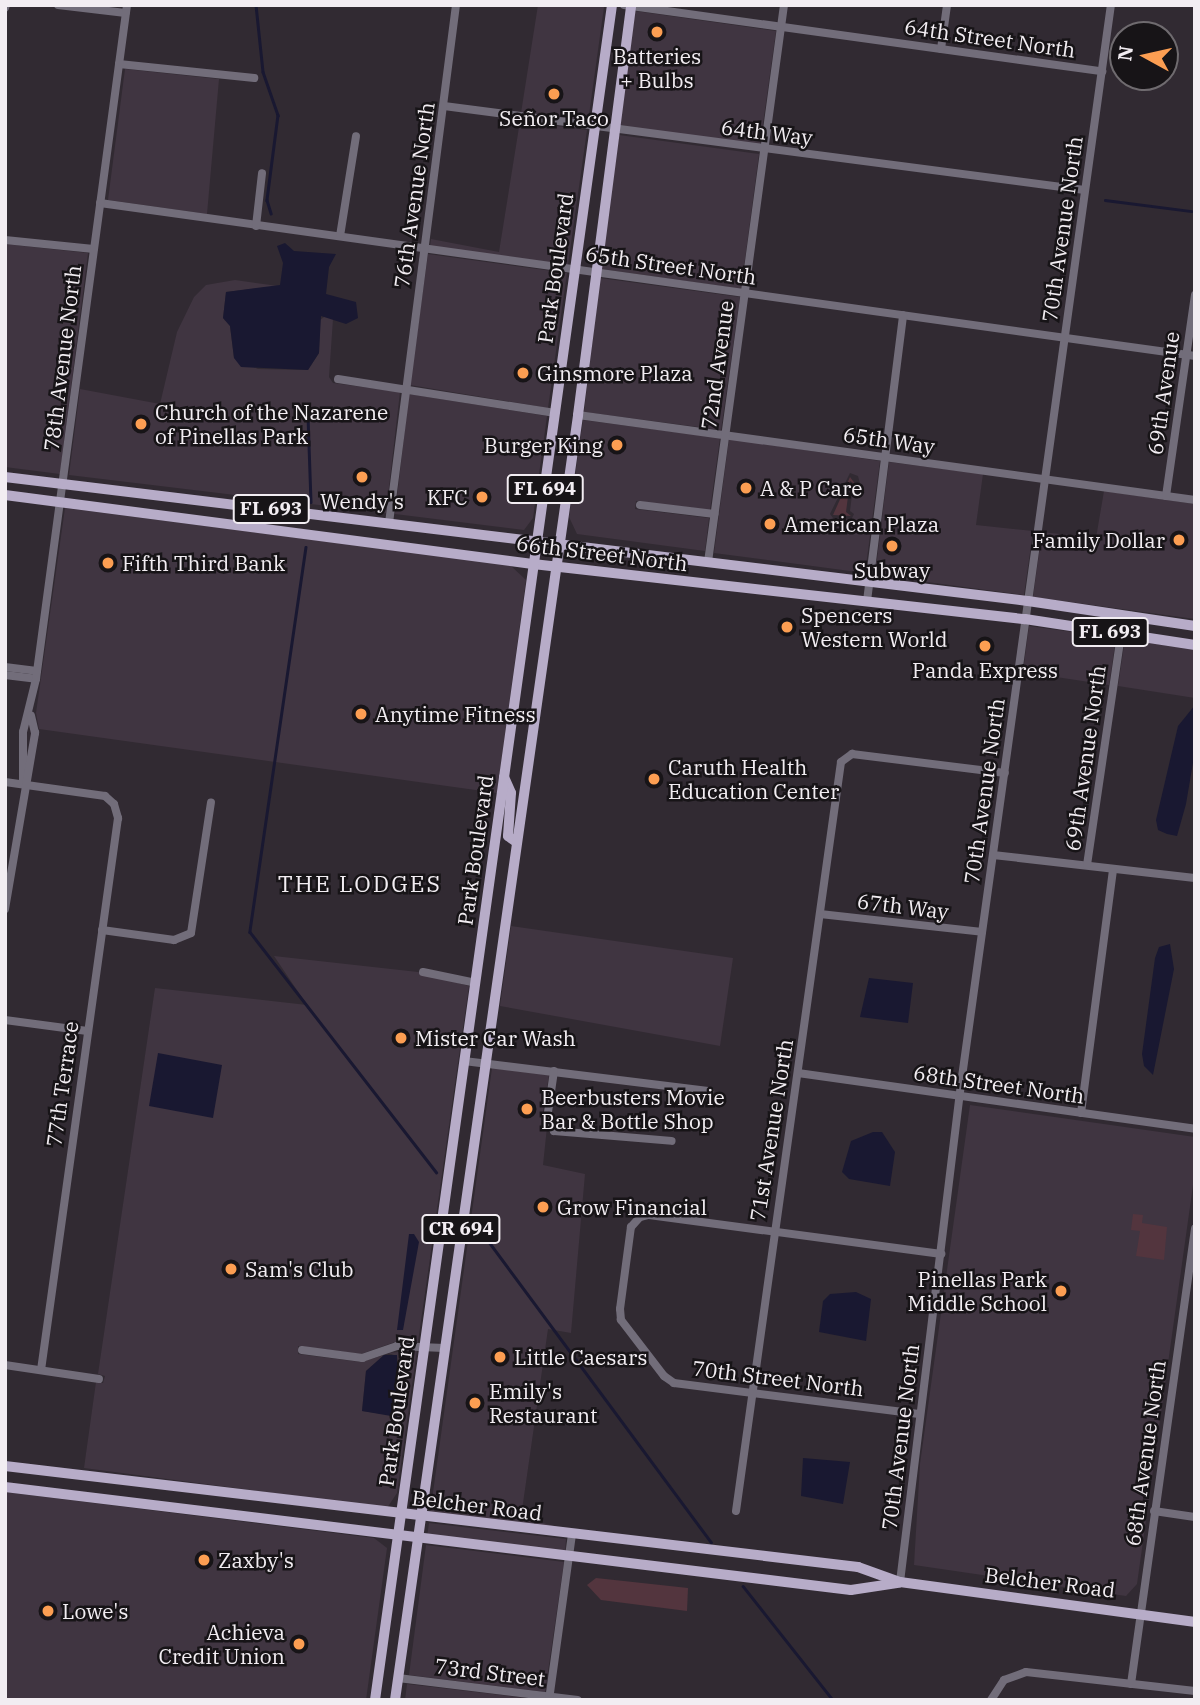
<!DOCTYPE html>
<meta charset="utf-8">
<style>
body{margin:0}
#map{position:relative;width:1200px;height:1705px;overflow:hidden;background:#312a32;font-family:"IBM Plex Serif",serif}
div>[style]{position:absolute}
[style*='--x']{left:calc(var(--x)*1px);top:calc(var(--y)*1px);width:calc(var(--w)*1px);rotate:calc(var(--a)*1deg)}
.built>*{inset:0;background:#403541}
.green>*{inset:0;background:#53353e}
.water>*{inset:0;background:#191831}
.stream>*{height:2.5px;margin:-1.25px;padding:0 1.25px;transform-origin:1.25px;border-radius:1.25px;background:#191831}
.minor>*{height:8px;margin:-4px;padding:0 4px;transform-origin:4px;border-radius:4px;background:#726d7a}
.major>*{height:10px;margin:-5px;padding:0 5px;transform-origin:5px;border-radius:5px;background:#b7acc8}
.dots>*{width:19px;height:19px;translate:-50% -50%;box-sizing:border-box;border:4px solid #171417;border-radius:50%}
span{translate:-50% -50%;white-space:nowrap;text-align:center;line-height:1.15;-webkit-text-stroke:5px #171417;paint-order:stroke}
.shield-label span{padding:2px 5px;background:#171417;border:2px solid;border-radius:5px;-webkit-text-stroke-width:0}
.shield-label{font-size:19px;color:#f2edf2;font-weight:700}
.street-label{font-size:21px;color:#f2edf2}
.poi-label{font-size:21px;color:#f2edf2}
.left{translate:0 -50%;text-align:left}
.right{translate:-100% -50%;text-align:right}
.neighbourhood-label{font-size:23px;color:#f2edf2;letter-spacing:2px}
.frame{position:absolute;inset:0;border:7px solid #f2edf2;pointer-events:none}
.north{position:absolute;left:1109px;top:21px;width:70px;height:70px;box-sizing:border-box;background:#171417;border:2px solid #6f6b6f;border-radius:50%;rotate:278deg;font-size:19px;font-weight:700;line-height:28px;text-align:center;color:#f2edf2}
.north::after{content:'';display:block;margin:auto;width:24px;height:32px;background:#fc9e52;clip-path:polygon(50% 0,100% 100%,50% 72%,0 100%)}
</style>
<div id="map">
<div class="built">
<div style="clip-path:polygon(538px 5px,604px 7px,588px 122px,521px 113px)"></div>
<div style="clip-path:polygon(635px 11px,776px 31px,760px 145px,620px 126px)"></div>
<div style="clip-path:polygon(125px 69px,219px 79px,207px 214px,108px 200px)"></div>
<div style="clip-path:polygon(520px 121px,587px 130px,568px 265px,430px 246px,431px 239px,499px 252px)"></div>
<div style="clip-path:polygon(619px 135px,759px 154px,741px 289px,601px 269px)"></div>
<div style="clip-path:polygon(5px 244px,88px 253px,60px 474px,5px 467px)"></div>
<div style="clip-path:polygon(428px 254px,567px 273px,548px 408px,410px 385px)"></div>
<div style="clip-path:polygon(600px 278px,740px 297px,721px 430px,584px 412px)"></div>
<div style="clip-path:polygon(235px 280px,278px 286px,226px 292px,223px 318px,230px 326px,234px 358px,258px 369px,308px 370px,319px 353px,320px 320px,327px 315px,333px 319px,329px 377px,333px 383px,400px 392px,386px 513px,69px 475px,80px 389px,160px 404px,177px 332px,194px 297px,206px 285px)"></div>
<div style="clip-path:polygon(409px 394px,547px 416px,533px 518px,524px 530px,395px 514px)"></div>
<div style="clip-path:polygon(583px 420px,720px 438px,710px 510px,636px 501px,635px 509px,709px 518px,705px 551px,577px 534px,569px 517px)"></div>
<div style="clip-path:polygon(evenodd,729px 439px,880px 461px,865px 573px,714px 553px,729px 439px,850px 473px,858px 476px,860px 484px,853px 487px,850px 511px,854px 514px,851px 520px,833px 518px,830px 514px,850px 473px)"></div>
<div style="clip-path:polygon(889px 462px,983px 474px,976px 525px,1033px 531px,1024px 595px,875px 575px)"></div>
<div style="clip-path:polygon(1104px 491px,1195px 504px,1195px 619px,1033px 597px,1042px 532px,1096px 538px)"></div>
<div style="clip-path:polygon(65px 508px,510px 565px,526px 580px,497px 793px,39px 729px,36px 713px)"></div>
<div style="clip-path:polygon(1029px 626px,1116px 638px,1109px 685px,1023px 672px)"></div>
<div style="clip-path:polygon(1125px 639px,1195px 650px,1195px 698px,1118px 686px)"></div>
<div style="clip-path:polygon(511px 926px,733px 958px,720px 1046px,500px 1006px)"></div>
<div style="clip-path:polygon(274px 956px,418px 972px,469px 986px,418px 1342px,395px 1342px,361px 1354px,298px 1346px,298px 1354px,361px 1362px,384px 1355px,366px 1371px,362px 1411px,397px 1416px,401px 1380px,397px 1356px,388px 1353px,417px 1350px,397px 1493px,387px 1508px,84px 1468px,96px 1382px,103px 1383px,105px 1376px,98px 1374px,155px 988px,307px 1005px)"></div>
<div style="clip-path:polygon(492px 1068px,549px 1075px,542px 1118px,547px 1127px,543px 1165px,585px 1174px,571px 1333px,548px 1329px,521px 1517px,569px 1530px,430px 1514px)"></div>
<div style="clip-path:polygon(970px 1105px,1195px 1137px,1195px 1171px,1137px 1584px,1126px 1596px,914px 1565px,920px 1464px)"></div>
<div style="clip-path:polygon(5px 1492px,374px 1538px,387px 1548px,366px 1700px,5px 1700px)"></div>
<div style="clip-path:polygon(429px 1523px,566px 1539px,565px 1553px,427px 1537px)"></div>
<div style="clip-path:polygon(426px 1545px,564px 1562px,545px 1692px,409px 1675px)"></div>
<div style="clip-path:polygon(407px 1684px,543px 1700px,405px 1700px)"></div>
</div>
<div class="green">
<div style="clip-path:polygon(850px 477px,856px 485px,850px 481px,846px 512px,851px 516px,833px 515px)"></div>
<div style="clip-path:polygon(1133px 1214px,1143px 1215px,1142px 1223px,1167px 1227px,1164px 1260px,1136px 1256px,1140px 1231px,1131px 1230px)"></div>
<div style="clip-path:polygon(596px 1578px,688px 1588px,687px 1611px,601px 1600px,587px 1585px)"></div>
</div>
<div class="water">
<div style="clip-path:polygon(285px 243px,294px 251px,336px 254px,329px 267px,326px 294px,356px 302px,358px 318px,346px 324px,321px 316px,319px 353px,308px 370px,241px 367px,234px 358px,230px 326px,223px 318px,226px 292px,280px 285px,283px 263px,277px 246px)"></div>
<div style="clip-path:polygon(1195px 705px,1195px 751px,1186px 804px,1177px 836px,1167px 834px,1158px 830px,1156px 820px,1178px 726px)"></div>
<div style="clip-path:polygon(1170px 944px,1174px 969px,1153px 1075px,1144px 1066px,1142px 1054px,1155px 958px,1159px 947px)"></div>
<div style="clip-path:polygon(869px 978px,913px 983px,908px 1023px,860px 1017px)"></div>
<div style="clip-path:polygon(158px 1053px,222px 1065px,213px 1118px,149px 1106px)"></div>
<div style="clip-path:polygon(873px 1132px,882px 1132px,895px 1152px,890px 1186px,849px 1179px,842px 1172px,851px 1141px)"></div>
<div style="clip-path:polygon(409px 1234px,414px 1234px,419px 1242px,403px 1330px,397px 1330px)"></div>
<div style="clip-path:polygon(856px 1292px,871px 1299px,866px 1341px,819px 1332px,823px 1301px,830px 1294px)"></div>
<div style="clip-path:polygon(384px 1355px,397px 1355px,397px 1417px,362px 1411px,366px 1371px)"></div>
<div style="clip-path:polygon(803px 1458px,850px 1462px,843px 1504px,801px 1496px)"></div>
</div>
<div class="stream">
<div style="--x:256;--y:5;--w:67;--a:84"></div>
<div style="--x:263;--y:72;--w:46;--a:70.8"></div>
<div style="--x:278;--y:115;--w:86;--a:97.4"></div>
<div style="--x:267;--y:200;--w:14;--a:73"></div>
<div style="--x:1105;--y:200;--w:87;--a:7.3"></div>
<div style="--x:308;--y:416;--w:86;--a:88"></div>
<div style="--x:306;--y:547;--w:389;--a:98.3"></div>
<div style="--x:250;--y:932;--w:304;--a:52.2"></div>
<div style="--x:475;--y:1223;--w:397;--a:53.5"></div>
<div style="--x:743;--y:1586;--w:145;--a:51.7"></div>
</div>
<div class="minor">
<div style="--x:58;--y:5;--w:68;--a:6.7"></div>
<div style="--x:624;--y:5;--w:483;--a:7.9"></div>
<div style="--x:5;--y:8;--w:3;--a:-72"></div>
<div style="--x:941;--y:49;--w:44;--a:-82.2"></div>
<div style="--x:119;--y:64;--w:136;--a:5.9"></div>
<div style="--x:444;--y:106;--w:646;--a:7.47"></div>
<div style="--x:100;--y:203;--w:1106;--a:7.95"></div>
<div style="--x:256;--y:226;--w:53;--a:-83.5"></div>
<div style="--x:340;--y:236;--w:101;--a:-80.9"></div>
<div style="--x:5;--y:240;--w:89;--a:5.8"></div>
<div style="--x:338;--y:379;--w:220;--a:8.9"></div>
<div style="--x:578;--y:415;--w:623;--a:7.84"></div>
<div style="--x:1166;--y:496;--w:203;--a:-81.8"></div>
<div style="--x:640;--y:505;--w:75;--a:6.9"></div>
<div style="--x:389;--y:523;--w:522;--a:-82.63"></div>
<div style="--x:708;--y:562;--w:562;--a:-82.23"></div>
<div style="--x:867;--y:601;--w:288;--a:-82.8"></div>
<div style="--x:5;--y:667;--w:32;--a:7"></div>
<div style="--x:5;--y:675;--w:31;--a:7"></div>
<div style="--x:5;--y:782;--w:101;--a:8"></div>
<div style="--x:105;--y:796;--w:12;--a:42"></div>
<div style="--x:114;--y:804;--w:15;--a:74"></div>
<div style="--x:118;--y:818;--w:557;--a:97.94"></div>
<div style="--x:23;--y:784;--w:52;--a:-90"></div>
<div style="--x:23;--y:732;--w:55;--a:-76.2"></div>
<div style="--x:36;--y:679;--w:680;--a:-82.31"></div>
<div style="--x:993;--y:855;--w:203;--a:6.5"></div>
<div style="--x:1087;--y:865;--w:233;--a:-81.6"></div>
<div style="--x:1121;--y:634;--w:21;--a:-59"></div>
<div style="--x:5;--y:909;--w:179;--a:-80.3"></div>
<div style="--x:35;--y:733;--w:18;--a:-103"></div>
<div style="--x:820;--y:914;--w:163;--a:6.3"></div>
<div style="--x:102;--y:930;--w:73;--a:7.9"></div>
<div style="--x:174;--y:940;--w:18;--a:-22"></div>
<div style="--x:191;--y:933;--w:132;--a:-81.3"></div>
<div style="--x:423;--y:972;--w:54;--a:11.7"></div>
<div style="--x:5;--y:1020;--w:83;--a:7.6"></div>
<div style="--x:464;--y:1061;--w:248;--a:7"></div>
<div style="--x:554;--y:1071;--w:49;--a:98.3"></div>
<div style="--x:547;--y:1119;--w:14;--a:60"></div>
<div style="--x:554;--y:1131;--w:118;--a:4.8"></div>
<div style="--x:798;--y:1073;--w:401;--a:8"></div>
<div style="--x:1081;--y:1113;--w:246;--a:-82.5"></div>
<div style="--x:302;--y:1350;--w:61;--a:7.6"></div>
<div style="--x:362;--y:1358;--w:37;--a:-19"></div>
<div style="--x:397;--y:1346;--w:47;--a:2.4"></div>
<div style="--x:5;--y:1365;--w:95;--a:8.5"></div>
<div style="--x:919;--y:1414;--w:247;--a:-172.8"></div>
<div style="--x:674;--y:1383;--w:12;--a:-145"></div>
<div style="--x:664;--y:1376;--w:71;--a:-127.5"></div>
<div style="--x:621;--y:1320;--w:11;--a:-95"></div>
<div style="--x:620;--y:1309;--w:83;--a:-82.4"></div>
<div style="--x:631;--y:1227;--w:13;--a:-48"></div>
<div style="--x:640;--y:1217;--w:9;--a:-13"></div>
<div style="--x:649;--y:1215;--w:295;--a:7.6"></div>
<div style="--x:736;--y:1511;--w:756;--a:-82.02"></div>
<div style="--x:841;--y:762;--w:14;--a:-36"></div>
<div style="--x:852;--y:754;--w:154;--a:7.1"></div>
<div style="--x:1154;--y:1511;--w:41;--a:8.3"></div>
<div style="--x:900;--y:1582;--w:502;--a:-83.02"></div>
<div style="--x:961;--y:1084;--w:1089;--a:-82.09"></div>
<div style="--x:398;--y:1678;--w:181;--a:7"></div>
<div style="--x:1131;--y:1684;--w:460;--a:-82"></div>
<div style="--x:549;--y:1700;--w:167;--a:-82.1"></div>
<div style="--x:991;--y:1700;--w:24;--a:-57"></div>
<div style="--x:1004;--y:1680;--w:23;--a:-20"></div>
<div style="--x:1026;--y:1672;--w:170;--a:6.4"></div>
</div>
<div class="major">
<div style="--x:5;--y:477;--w:1030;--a:6.91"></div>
<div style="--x:1028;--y:601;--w:169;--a:8.5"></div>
<div style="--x:5;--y:495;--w:532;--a:7.45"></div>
<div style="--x:533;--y:564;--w:495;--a:6.4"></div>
<div style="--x:1025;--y:619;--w:172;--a:8.7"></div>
<div style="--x:504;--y:777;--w:17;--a:66"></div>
<div style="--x:511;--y:793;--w:43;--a:94"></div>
<div style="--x:508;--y:836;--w:9;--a:36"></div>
<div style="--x:5;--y:1466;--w:859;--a:6.75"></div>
<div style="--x:858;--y:1567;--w:45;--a:19.7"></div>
<div style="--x:900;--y:1582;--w:298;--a:7.7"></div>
<div style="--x:5;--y:1487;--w:852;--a:6.94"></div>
<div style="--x:851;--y:1590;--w:48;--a:-8.5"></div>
<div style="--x:375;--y:1700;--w:1711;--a:-82.04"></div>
<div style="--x:395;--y:1700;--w:1298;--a:-81.89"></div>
<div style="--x:578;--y:415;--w:413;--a:-82.6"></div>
</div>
<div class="dots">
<div style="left:657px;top:32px;background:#fc9e52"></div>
<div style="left:554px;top:94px;background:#fc9e52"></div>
<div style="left:523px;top:373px;background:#fc9e52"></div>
<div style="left:141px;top:424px;background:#fc9e52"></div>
<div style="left:617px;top:445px;background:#fc9e52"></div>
<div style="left:362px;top:477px;background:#fc9e52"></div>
<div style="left:746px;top:488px;background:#fc9e52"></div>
<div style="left:482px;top:497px;background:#fc9e52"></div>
<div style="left:770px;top:524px;background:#fc9e52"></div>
<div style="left:1179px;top:540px;background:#fc9e52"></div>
<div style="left:892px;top:546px;background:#fc9e52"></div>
<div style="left:108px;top:563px;background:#fc9e52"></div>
<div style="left:787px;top:627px;background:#fc9e52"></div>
<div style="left:985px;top:646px;background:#fc9e52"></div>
<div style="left:361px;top:714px;background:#fc9e52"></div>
<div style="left:654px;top:779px;background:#fc9e52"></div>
<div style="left:401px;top:1038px;background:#fc9e52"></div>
<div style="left:527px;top:1109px;background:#fc9e52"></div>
<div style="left:543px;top:1207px;background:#fc9e52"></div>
<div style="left:231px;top:1269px;background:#fc9e52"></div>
<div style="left:1061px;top:1291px;background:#fc9e52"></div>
<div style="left:500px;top:1357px;background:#fc9e52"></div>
<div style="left:475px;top:1403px;background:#fc9e52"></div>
<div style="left:204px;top:1560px;background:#fc9e52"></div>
<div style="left:48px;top:1611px;background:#fc9e52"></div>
<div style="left:299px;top:1644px;background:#fc9e52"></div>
</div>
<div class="shield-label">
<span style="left:545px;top:489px">FL 694</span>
<span style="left:271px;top:509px">FL 693</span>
<span style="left:1110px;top:632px">FL 693</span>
<span style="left:461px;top:1229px">CR 694</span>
</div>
<div class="street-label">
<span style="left:990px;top:38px;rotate:8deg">64th Street North</span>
<span style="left:767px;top:132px;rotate:7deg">64th Way</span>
<span style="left:414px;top:195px;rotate:-82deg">76th Avenue North</span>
<span style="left:1062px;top:229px;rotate:-82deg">70th Avenue North</span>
<span style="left:671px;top:265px;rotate:8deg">65th Street North</span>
<span style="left:555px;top:268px;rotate:-82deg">Park Boulevard</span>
<span style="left:62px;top:358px;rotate:-83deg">78th Avenue North</span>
<span style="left:717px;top:365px;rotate:-82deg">72nd Avenue</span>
<span style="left:1163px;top:393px;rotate:-82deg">69th Avenue</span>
<span style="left:889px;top:440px;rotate:8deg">65th Way</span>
<span style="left:602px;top:553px;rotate:7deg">66th Street North</span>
<span style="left:1085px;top:758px;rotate:-82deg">69th Avenue North</span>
<span style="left:984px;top:791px;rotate:-82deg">70th Avenue North</span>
<span style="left:475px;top:850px;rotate:-82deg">Park Boulevard</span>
<span style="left:903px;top:906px;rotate:7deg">67th Way</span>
<span style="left:62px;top:1084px;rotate:-82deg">77th Terrace</span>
<span style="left:999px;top:1084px;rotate:8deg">68th Street North</span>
<span style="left:771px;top:1130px;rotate:-81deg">71st Avenue North</span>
<span style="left:778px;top:1378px;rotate:7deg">70th Street North</span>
<span style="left:396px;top:1411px;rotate:-82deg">Park Boulevard</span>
<span style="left:900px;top:1437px;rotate:-83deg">70th Avenue North</span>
<span style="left:1145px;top:1453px;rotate:-82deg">68th Avenue North</span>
<span style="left:477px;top:1505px;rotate:7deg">Belcher Road</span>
<span style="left:1050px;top:1582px;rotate:7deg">Belcher Road</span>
<span style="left:490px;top:1672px;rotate:7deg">73rd Street</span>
</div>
<div class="poi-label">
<span style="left:657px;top:68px">Batteries<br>+ Bulbs</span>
<span style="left:554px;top:118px">Señor Taco</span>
<span class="left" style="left:537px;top:373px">Ginsmore Plaza</span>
<span class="left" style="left:155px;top:424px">Church of the Nazarene<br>of Pinellas Park</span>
<span class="right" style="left:603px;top:445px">Burger King</span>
<span class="left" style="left:760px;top:488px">A &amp; P Care</span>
<span class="right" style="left:468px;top:497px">KFC</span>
<span style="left:362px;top:501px">Wendy's</span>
<span class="left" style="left:784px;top:524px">American Plaza</span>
<span class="right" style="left:1165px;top:540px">Family Dollar</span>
<span class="left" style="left:122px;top:563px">Fifth Third Bank</span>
<span style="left:892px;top:570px">Subway</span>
<span class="left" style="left:801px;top:627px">Spencers<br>Western World</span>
<span style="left:985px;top:670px">Panda Express</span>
<span class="left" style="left:375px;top:714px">Anytime Fitness</span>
<span class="left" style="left:668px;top:779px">Caruth Health<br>Education Center</span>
<span class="left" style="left:415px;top:1038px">Mister Car Wash</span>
<span class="left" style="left:541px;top:1109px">Beerbusters Movie<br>Bar &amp; Bottle Shop</span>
<span class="left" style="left:557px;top:1207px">Grow Financial</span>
<span class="left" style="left:245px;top:1269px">Sam's Club</span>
<span class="right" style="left:1047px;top:1291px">Pinellas Park<br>Middle School</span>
<span class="left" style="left:514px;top:1357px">Little Caesars</span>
<span class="left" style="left:489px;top:1403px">Emily's<br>Restaurant</span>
<span class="left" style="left:218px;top:1560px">Zaxby's</span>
<span class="left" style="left:62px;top:1611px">Lowe's</span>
<span class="right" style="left:285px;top:1644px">Achieva<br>Credit Union</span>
</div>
<div class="neighbourhood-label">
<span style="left:360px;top:883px">THE LODGES</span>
</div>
<div class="frame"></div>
<div class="north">N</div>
</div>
